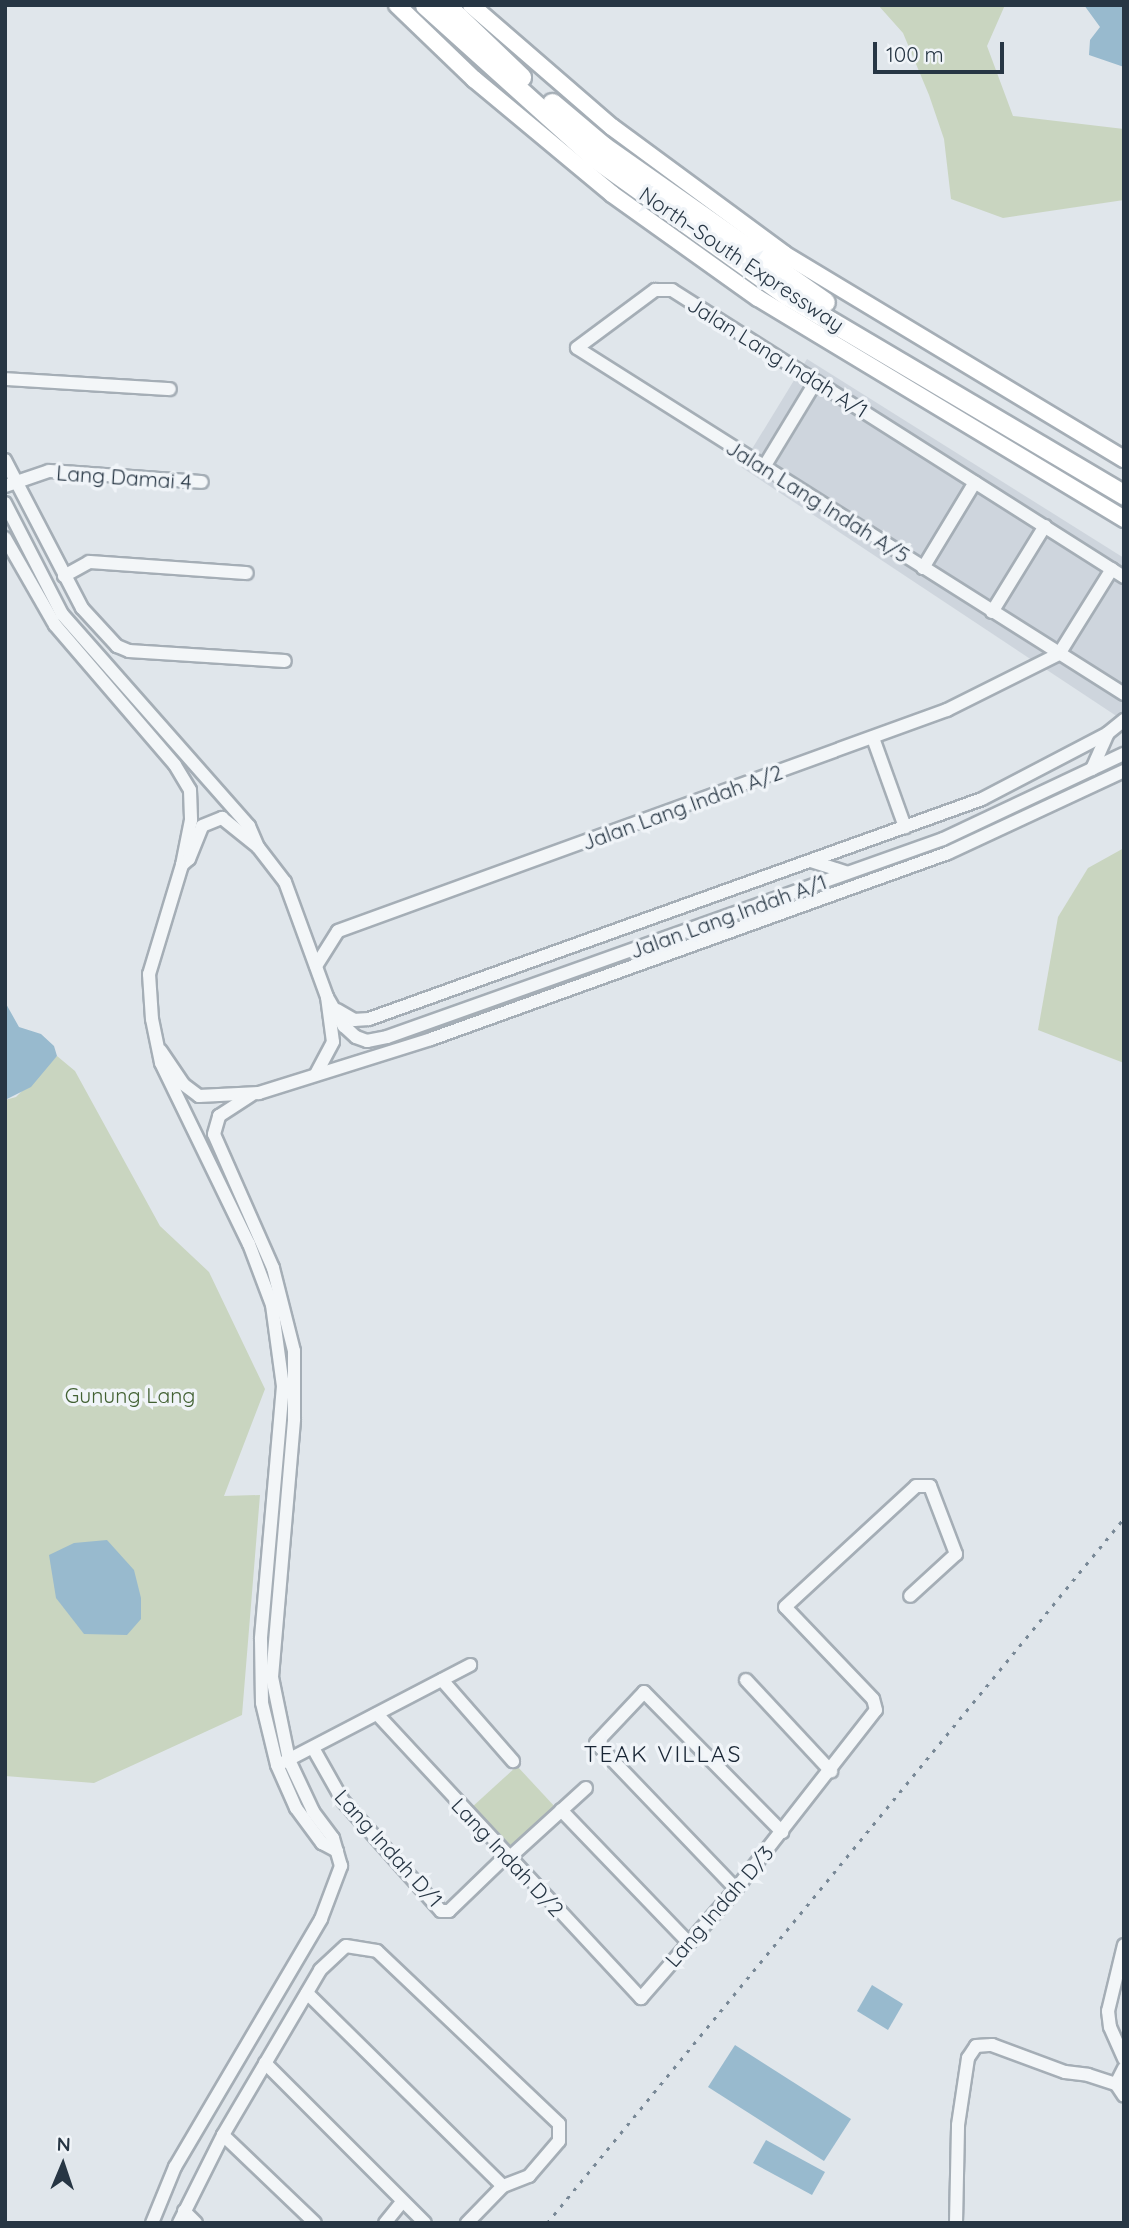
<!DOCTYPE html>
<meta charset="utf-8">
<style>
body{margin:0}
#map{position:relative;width:1129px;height:2228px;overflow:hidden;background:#e0e6eb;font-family:Quicksand,sans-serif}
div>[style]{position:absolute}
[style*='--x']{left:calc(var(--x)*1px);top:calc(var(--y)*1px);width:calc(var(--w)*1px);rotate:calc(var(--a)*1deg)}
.built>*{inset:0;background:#ced5dd}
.green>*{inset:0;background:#c9d5c0}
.water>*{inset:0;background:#98bace}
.roads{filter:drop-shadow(2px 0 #a5aeb6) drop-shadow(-2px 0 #a5aeb6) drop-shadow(0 2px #a5aeb6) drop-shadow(0 -2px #a5aeb6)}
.minor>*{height:12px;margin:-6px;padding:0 6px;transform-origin:6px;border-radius:6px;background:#f3f6f8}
.major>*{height:16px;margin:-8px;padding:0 8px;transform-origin:8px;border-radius:8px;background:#fff}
.highway>*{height:19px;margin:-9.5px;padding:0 9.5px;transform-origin:9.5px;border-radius:9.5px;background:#fff}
.rail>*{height:2.5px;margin-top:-1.25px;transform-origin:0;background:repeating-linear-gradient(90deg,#788896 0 3.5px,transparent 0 10.5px)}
span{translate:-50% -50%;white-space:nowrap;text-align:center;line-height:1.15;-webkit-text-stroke:7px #f0f4f8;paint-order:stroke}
.street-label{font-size:21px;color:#273644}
.park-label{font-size:21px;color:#426133}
.neighbourhood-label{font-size:23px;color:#192635;letter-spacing:2px}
.frame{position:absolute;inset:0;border:7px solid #273644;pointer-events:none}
.north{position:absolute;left:28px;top:2130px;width:70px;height:70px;-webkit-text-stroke:5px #f0f4f8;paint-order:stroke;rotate:2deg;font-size:19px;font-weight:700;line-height:28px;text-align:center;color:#273644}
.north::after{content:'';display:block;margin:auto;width:24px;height:32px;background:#273644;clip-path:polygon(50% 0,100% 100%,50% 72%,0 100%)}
.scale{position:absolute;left:873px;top:42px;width:131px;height:32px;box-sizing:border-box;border:4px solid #273644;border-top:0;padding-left:9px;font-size:21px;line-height:24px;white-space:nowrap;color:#273644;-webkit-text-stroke:5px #f0f4f8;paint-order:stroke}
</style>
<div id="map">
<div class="built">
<div style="clip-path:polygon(807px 359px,1124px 558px,1124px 721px,741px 467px)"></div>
</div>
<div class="green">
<div style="clip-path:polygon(878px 5px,1005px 5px,987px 46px,1013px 116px,1124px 129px,1124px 200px,1003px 218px,951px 199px,944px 139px,929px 95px,903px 33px)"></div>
<div style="clip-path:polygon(1124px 848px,1124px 1063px,1038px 1030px,1058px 917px,1088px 868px)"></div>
<div style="clip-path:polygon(57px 1056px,75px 1071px,160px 1226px,209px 1272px,265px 1389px,224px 1496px,260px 1495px,242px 1715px,94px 1783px,5px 1776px,5px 1100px,16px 1097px)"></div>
<div style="clip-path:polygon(517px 1766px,556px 1808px,510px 1850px,471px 1808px)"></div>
</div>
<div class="water">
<div style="clip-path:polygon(1084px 5px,1124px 5px,1124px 67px,1089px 55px,1090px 40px,1100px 27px)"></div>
<div style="clip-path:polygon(5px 1002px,19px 1027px,41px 1034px,54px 1046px,57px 1056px,31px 1087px,5px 1100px)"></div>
<div style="clip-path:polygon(107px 1540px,134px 1570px,141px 1598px,141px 1619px,127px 1635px,84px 1634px,56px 1598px,49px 1555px,74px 1543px)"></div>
<div style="clip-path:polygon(872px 1985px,903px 2004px,888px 2030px,857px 2011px)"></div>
<div style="clip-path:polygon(735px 2045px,851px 2119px,824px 2161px,708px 2087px)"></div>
<div style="clip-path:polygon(766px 2140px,825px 2172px,812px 2195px,753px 2163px)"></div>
</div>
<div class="roads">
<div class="minor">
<div style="--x:5;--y:379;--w:165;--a:3.5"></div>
<div style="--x:5;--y:460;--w:167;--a:62.5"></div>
<div style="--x:82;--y:608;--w:52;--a:47.4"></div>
<div style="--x:117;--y:646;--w:13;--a:23"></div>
<div style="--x:129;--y:651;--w:156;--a:3.7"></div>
<div style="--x:764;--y:467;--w:100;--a:-58.8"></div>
<div style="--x:5;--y:486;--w:46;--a:-18.8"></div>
<div style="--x:49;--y:471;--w:153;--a:4.1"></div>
<div style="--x:5;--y:503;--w:125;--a:62.8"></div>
<div style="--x:62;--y:614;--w:283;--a:48.6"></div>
<div style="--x:249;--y:826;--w:23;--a:67"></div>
<div style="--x:5;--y:538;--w:100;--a:60.1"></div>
<div style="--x:55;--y:625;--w:184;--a:49.4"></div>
<div style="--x:175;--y:765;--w:29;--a:59"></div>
<div style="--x:190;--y:790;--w:30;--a:88"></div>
<div style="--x:191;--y:820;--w:46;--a:101.3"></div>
<div style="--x:182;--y:865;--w:114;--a:106.8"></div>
<div style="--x:149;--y:974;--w:45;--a:86.2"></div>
<div style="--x:152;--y:1019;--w:45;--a:78.4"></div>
<div style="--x:161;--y:1063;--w:201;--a:64.1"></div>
<div style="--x:249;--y:1244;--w:65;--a:69.3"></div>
<div style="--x:272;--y:1305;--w:82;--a:82.3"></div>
<div style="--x:283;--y:1386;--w:254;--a:95"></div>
<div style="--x:261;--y:1639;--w:64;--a:89.1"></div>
<div style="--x:262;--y:1703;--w:64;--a:76.4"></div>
<div style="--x:277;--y:1765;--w:47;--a:66.2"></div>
<div style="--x:296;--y:1808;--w:44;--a:53.4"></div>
<div style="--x:322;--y:1843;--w:17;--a:28"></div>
<div style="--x:923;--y:568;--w:100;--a:-58.8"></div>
<div style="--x:64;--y:576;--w:29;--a:-29"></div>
<div style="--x:89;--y:562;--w:158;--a:4"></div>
<div style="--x:1124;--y:577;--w:535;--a:-147.59"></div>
<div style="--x:672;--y:290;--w:17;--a:180"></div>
<div style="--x:655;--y:290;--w:97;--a:143.4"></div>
<div style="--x:577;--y:348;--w:647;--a:32.32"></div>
<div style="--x:992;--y:612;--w:101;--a:-58.4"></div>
<div style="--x:1059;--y:654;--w:100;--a:-58.1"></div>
<div style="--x:873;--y:738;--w:95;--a:70.2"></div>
<div style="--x:1092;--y:769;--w:39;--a:-66"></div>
<div style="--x:811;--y:861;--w:38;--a:18"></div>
<div style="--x:182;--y:865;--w:9;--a:-41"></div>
<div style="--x:189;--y:859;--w:35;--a:-68"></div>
<div style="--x:202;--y:826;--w:22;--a:-22"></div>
<div style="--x:222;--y:818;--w:46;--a:38.9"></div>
<div style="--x:258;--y:847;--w:44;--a:52.4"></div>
<div style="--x:285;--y:882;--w:122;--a:69.9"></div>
<div style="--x:327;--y:997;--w:45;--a:82.4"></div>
<div style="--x:333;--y:1042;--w:36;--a:118"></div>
<div style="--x:316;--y:966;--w:41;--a:-57.8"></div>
<div style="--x:338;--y:931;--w:648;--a:-19.95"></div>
<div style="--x:947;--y:710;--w:125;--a:-26.6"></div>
<div style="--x:327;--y:997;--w:34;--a:60"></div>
<div style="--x:344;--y:1026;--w:16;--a:43"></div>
<div style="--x:356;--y:1037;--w:12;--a:20"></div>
<div style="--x:367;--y:1041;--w:20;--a:-11"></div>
<div style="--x:387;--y:1037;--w:590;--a:-19.6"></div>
<div style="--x:943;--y:839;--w:200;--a:-25.2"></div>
<div style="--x:337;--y:1010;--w:20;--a:30"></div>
<div style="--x:354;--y:1020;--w:15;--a:-4"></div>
<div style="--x:369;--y:1019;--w:651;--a:-19.74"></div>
<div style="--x:982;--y:799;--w:142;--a:-27.6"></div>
<div style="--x:1108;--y:733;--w:21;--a:-39"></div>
<div style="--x:161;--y:1051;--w:40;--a:56"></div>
<div style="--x:183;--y:1084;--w:20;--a:37"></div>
<div style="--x:199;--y:1096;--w:60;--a:-2.9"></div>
<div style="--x:259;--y:1093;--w:180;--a:-17.4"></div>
<div style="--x:431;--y:1039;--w:549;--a:-19.79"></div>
<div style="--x:948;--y:853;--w:194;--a:-25"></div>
<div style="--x:442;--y:1680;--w:108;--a:48.8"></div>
<div style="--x:746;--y:1680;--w:125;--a:47"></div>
<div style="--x:377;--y:1714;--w:388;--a:47.1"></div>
<div style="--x:641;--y:1998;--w:145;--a:-48.9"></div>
<div style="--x:736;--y:1889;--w:227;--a:-52"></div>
<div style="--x:876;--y:1710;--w:11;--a:-105"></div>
<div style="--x:873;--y:1699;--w:127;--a:-133.7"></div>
<div style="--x:785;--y:1607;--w:178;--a:-42.7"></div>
<div style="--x:916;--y:1486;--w:14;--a:0"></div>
<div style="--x:930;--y:1486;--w:73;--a:69.1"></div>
<div style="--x:956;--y:1554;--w:62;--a:137.6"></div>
<div style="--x:313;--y:1748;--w:61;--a:60.5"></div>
<div style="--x:343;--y:1801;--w:147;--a:48.3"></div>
<div style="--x:441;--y:1911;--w:8;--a:0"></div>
<div style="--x:449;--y:1911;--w:79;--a:-44"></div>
<div style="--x:284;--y:1762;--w:210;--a:-27.5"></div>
<div style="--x:561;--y:1810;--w:183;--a:46.1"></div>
<div style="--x:509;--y:1858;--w:104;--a:-42.3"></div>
<div style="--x:736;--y:1889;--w:202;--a:-133.8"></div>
<div style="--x:596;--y:1743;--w:70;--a:-46.7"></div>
<div style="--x:644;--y:1692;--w:197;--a:45.4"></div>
<div style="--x:1124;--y:1945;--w:68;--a:103.6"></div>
<div style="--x:1108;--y:2011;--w:16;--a:83"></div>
<div style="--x:1110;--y:2027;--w:35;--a:66"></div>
<div style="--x:307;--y:1993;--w:275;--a:44.6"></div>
<div style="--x:265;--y:2063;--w:226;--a:45"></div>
<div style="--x:1116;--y:2084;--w:18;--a:-63"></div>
<div style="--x:223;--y:2135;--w:127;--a:43.7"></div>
<div style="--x:184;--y:2211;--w:17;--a:45"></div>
<div style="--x:152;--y:2223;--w:61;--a:-67.7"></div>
<div style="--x:175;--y:2167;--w:288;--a:-59.5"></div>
<div style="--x:321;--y:1919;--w:57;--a:-69.3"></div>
<div style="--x:341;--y:1866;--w:29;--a:-106"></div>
<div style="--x:333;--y:1838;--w:34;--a:-127"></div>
<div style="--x:313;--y:1811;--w:56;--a:-115.2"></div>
<div style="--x:289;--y:1760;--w:85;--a:-101.6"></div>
<div style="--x:272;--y:1677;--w:259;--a:-85.1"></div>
<div style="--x:294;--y:1419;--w:68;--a:-90"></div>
<div style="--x:294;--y:1351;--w:86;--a:-104.2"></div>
<div style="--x:273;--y:1268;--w:146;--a:-113.8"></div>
<div style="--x:214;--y:1134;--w:19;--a:-74"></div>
<div style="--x:219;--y:1116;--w:38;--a:-33"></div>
<div style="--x:179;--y:2223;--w:98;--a:-63.4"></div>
<div style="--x:223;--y:2135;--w:191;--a:-59.5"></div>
<div style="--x:320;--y:1970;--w:35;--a:-43"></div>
<div style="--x:346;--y:1946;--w:31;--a:9"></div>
<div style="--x:377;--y:1951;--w:251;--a:43.5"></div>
<div style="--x:559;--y:2124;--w:17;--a:90"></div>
<div style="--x:559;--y:2141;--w:46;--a:130.6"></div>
<div style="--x:529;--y:2176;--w:28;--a:159"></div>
<div style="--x:503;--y:2186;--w:52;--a:134.2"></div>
<div style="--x:385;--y:2223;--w:27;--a:-51"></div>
<div style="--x:956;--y:2223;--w:98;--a:-88.8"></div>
<div style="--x:958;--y:2125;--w:68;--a:-81.5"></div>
<div style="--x:968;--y:2058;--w:14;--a:-56"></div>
<div style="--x:976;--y:2046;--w:16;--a:-4"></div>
<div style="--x:992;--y:2045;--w:78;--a:20.3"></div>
<div style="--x:1065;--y:2072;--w:23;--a:7"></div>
<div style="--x:1088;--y:2075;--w:29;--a:18"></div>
<div style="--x:1116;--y:2084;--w:14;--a:56"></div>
</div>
<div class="major">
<div style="--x:397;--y:5;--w:107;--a:43.9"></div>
<div style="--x:474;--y:79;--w:180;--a:39.8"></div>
<div style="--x:612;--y:194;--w:179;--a:35.5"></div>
<div style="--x:758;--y:298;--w:428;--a:31.1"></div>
<div style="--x:471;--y:5;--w:186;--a:40.9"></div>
<div style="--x:612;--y:127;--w:214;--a:36.4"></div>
<div style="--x:784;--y:254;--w:397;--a:31.1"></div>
</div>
<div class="highway">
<div style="--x:425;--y:5;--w:229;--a:42"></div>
<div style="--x:595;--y:158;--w:237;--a:35.6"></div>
<div style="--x:788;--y:296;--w:391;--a:30.6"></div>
<div style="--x:446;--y:5;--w:104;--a:43.8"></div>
<div style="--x:552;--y:103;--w:67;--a:40.1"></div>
<div style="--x:603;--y:146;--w:271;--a:35.1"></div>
</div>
</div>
<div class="rail">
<div style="--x:547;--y:2223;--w:911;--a:-50.7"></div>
</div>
<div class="street-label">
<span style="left:742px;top:259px;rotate:34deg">North–South Expressway</span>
<span style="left:778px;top:357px;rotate:32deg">Jalan Lang Indah A/1</span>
<span style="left:124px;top:477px;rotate:4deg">Lang Damai 4</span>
<span style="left:818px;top:501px;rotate:32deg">Jalan Lang Indah A/5</span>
<span style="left:682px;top:807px;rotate:-20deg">Jalan Lang Indah A/2</span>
<span style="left:728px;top:916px;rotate:-20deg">Jalan Lang Indah A/1</span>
<span style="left:389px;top:1848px;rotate:48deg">Lang Indah D/1</span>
<span style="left:508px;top:1857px;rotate:47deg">Lang Indah D/2</span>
<span style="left:719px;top:1906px;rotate:-49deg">Lang Indah D/3</span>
</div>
<div class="park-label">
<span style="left:130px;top:1395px">Gunung Lang</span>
</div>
<div class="neighbourhood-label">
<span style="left:663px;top:1754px">TEAK VILLAS</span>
</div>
<div class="frame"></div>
<div class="north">N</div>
<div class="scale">100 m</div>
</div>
